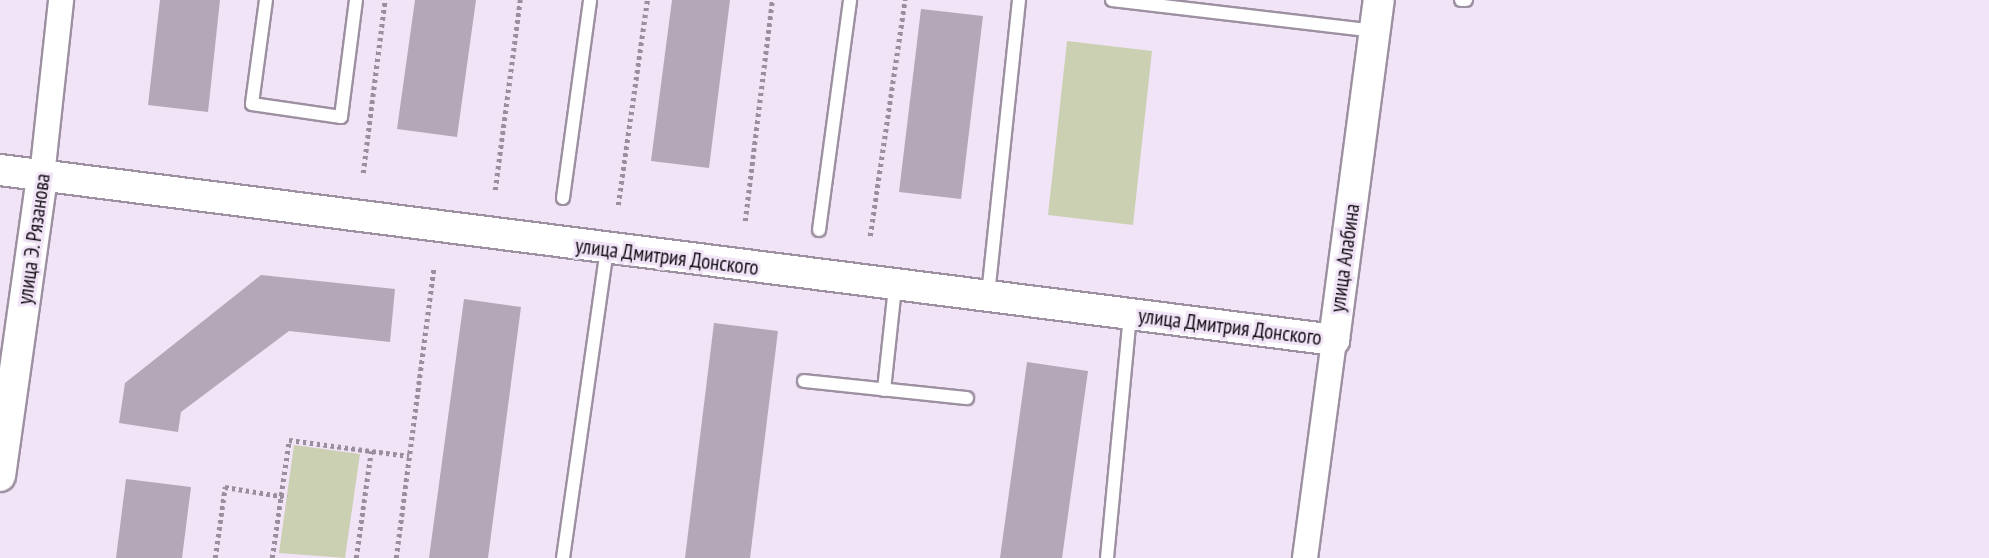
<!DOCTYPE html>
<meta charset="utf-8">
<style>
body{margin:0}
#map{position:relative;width:1989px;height:558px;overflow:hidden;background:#f1e4f7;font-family:"PT Sans Narrow",sans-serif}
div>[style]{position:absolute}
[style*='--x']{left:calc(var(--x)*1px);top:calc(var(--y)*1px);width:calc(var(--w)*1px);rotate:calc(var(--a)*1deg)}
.green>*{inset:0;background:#cbd0b3}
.building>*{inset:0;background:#b3a7b8}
.path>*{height:4.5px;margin-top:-2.25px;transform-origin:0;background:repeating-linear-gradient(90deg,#998f9d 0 3.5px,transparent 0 7px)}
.roads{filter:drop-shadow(2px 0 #9c90a1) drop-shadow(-2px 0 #9c90a1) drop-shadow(0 2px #9c90a1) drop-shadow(0 -2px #9c90a1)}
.service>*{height:12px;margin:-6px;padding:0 6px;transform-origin:6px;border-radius:6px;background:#fff}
.minor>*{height:24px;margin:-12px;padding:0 12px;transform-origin:12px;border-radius:12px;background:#fff}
.tertiary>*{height:30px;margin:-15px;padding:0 15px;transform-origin:15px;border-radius:15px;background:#fff}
span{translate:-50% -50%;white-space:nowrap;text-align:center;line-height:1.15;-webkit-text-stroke:6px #f1e4f7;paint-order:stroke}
.street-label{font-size:21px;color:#100c12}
</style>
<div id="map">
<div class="green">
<div style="clip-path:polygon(1067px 41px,1152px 51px,1133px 225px,1048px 215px)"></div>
<div style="clip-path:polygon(294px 445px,360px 454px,345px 558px,279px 553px)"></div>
</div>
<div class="building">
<div style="clip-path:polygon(160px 0,220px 0,208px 112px,148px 105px)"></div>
<div style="clip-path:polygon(415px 0,476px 0,457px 137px,397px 129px)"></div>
<div style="clip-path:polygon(672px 0,730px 0,709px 168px,651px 161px)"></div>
<div style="clip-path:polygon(921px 9px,983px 16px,961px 199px,899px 192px)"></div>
<div style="clip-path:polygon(261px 275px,395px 289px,390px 342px,289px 331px,181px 412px,178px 432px,119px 423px,125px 383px)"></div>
<div style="clip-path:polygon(464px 299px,521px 307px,488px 558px,429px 558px)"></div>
<div style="clip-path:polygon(714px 323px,778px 331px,750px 558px,685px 558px)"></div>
<div style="clip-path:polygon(1027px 362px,1088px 371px,1062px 558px,1000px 558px)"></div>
<div style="clip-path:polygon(126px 479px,191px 487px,182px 558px,116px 558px)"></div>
</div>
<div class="path">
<div style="--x:363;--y:173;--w:174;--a:-82.8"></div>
<div style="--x:495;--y:190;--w:192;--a:-82.5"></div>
<div style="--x:618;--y:205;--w:207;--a:-81.9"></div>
<div style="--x:745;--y:221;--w:223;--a:-83"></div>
<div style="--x:870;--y:236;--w:239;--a:-81.6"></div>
<div style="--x:215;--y:558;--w:72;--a:-82"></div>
<div style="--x:225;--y:487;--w:63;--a:9.2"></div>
<div style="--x:272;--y:558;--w:119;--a:-81.8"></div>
<div style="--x:289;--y:440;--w:121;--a:7.6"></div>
<div style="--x:356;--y:558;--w:108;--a:-82"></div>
<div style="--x:396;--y:558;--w:293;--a:-82.6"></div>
</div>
<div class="roads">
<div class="service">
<div style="--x:266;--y:0;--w:105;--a:97.7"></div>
<div style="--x:252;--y:104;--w:90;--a:8.3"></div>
<div style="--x:341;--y:117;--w:118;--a:-82.7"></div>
<div style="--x:1112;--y:0;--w:265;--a:6.7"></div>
<div style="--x:1461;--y:0;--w:5;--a:0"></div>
<div style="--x:563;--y:198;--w:200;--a:-82.2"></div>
<div style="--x:819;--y:230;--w:232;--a:-82.3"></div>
<div style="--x:988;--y:295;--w:297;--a:-84"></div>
<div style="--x:804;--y:381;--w:164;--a:6"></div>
<div style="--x:884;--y:390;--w:104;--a:-83.9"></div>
<div style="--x:563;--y:558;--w:311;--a:-81.9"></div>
<div style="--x:1107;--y:558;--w:243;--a:-84.6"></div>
</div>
<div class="minor">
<div style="--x:42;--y:176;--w:177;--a:-83.8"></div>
<div style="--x:1305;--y:558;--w:220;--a:-82.4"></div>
</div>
<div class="tertiary">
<div style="--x:0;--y:170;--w:1345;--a:7.26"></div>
<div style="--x:1334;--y:340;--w:343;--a:-82.5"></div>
<div style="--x:0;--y:476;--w:303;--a:-82"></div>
</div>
</div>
<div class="street-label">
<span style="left:34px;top:239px;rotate:-82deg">улица Э. Рязанова</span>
<span style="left:667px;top:257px;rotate:7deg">улица Дмитрия Донского</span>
<span style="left:1345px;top:258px;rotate:-82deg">улица Алабина</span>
<span style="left:1230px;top:327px;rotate:7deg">улица Дмитрия Донского</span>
</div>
</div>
